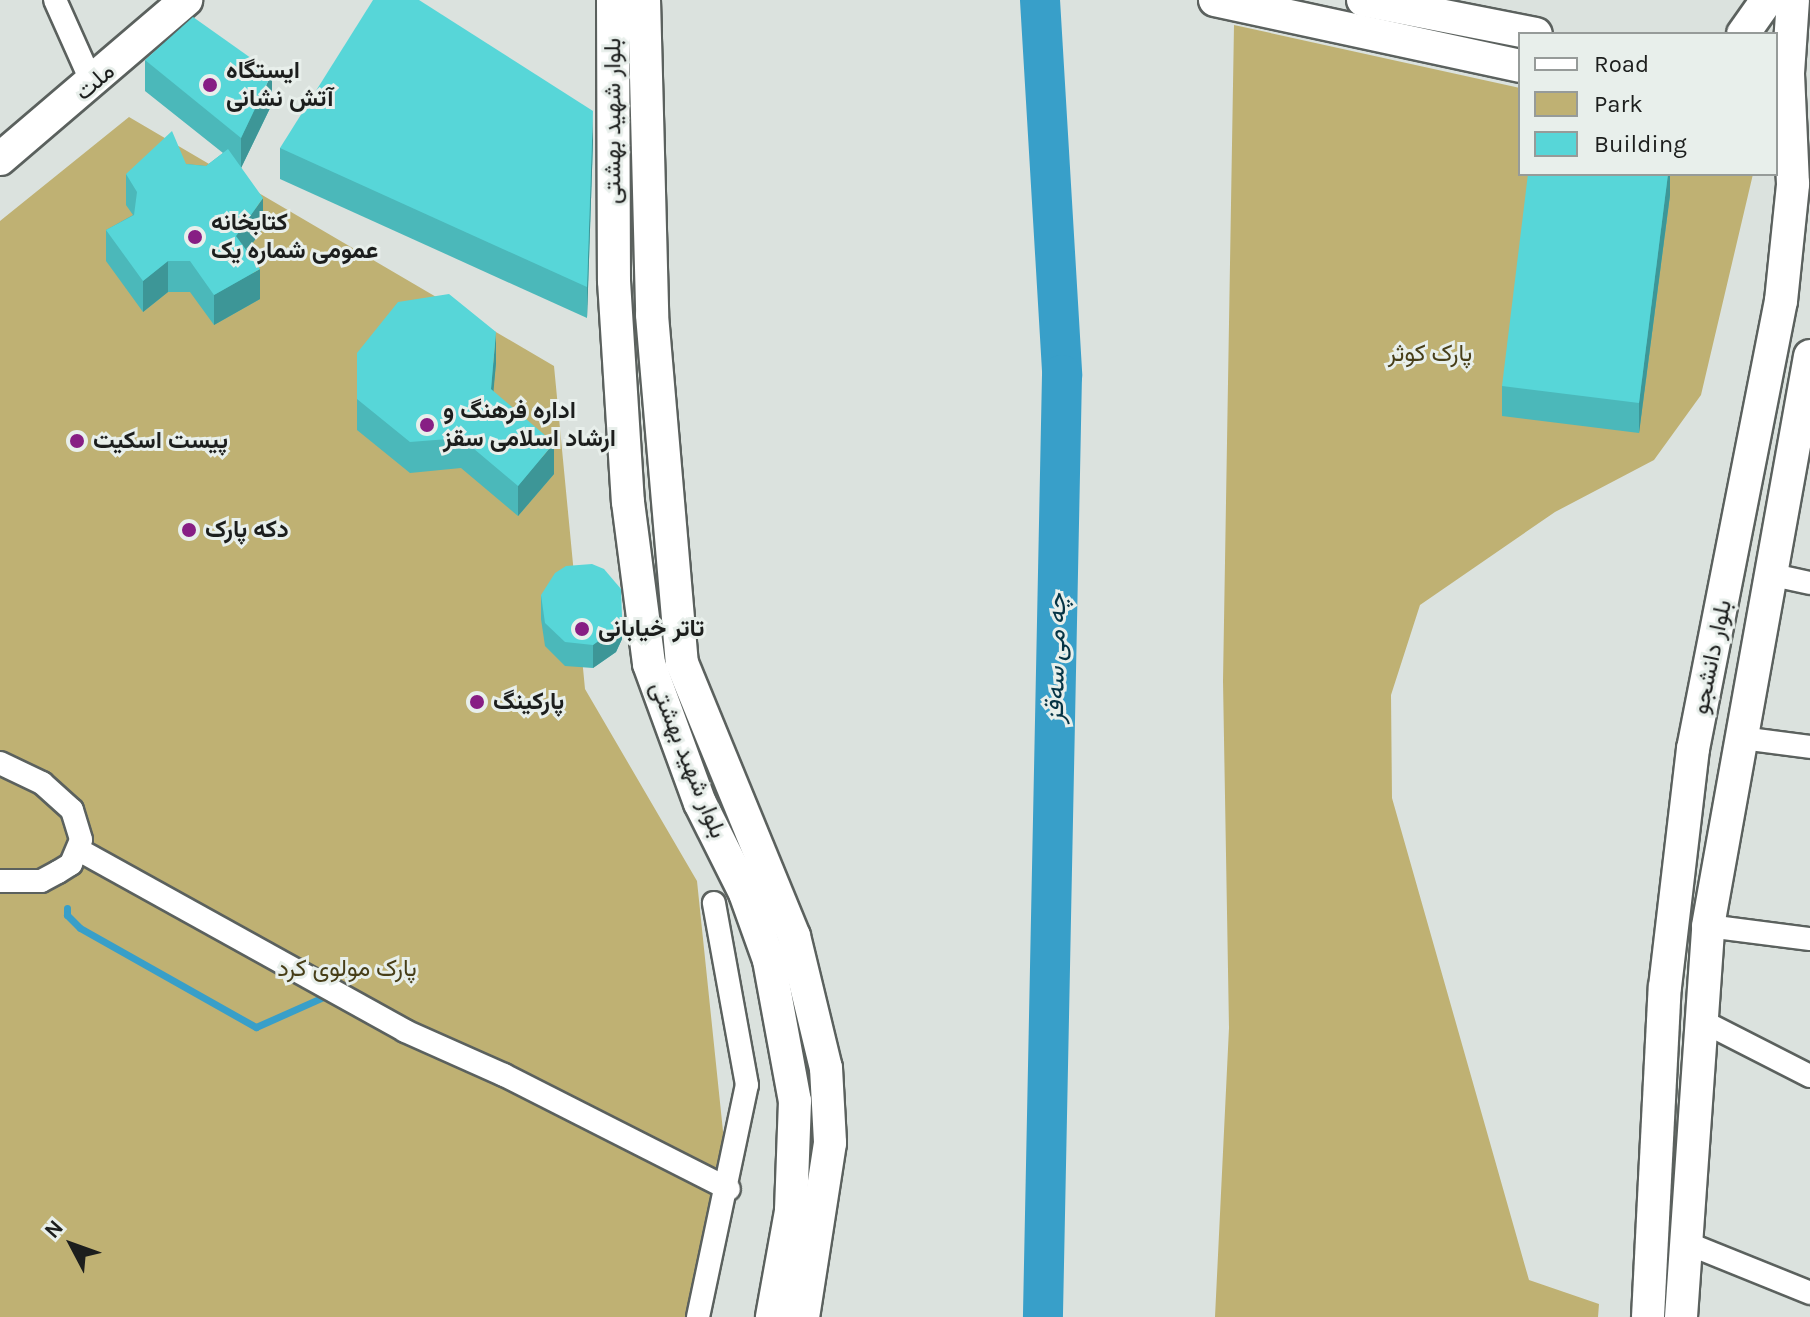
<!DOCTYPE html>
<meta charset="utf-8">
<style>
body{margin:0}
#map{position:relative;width:1810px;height:1317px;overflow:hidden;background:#dbe2de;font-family:Karla,Vazirmatn,sans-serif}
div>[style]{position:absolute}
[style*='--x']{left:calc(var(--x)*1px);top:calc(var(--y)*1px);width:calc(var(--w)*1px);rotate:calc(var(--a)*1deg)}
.green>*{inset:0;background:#bfb173}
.stream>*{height:7px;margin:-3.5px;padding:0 3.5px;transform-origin:3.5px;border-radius:3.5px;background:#389fc9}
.river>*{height:40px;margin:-20px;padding:0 20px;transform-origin:20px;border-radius:20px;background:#389fc9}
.roads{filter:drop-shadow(2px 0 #5b615e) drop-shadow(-2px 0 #5b615e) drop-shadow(0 2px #5b615e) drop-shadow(0 -2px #5b615e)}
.street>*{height:22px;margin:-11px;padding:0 11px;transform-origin:11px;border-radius:11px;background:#fff}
.secondary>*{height:32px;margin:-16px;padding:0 16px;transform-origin:16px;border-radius:16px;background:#fff}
.wall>*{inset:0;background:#4bb8ba}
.shaded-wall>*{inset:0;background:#3d9697}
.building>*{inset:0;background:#57d6d8}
.dots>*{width:22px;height:22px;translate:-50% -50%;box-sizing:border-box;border:4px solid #e8efeb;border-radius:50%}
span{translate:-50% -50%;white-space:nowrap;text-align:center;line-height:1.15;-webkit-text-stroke:6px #e8efeb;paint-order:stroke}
.poi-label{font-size:24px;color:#1c1e1d;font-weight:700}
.left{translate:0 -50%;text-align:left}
.street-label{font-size:24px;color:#1c1e1d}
.park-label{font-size:24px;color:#473e18}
.water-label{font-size:26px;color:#053445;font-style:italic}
.legend{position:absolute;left:1518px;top:32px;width:260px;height:144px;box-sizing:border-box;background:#e8efeb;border:2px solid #969b99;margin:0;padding:10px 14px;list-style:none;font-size:24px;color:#1c1e1d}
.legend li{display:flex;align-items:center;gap:16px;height:40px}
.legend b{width:40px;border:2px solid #969b99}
.north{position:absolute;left:32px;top:1205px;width:80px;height:80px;-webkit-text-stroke:6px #e8efeb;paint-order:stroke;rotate:311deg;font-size:22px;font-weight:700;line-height:32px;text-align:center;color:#1c1e1d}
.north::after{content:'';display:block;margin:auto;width:28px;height:36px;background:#1c1e1d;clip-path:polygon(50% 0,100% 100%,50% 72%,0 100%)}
</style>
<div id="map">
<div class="green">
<div style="clip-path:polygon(1234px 25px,1520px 88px,1520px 174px,1753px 174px,1701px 395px,1654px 460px,1555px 512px,1420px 605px,1391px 695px,1392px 798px,1529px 1280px,1599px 1304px,1598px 1317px,1215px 1317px,1229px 1028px,1223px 681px)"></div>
<div style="clip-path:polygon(129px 117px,554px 366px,585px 689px,697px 881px,729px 1189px,697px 1317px,0 1317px,0 221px)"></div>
</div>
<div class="stream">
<div style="--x:67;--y:908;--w:7;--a:90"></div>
<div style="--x:67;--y:915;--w:18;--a:45"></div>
<div style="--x:80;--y:928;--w:202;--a:29.4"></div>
<div style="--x:256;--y:1027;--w:79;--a:-24"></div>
</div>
<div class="river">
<div style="--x:1040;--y:0;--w:376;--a:86.6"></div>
<div style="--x:1062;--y:375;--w:942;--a:91.16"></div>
</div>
<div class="roads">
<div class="street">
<div style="--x:55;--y:0;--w:93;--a:65.9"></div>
<div style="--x:1769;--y:574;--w:42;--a:12.4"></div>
<div style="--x:1742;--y:738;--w:69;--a:7.5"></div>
<div style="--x:0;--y:763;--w:47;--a:25.5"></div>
<div style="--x:42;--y:783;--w:40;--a:42"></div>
<div style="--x:72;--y:810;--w:31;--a:73"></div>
<div style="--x:81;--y:840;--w:26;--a:113"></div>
<div style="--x:71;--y:864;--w:15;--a:148"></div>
<div style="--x:58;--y:872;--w:19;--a:152"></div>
<div style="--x:41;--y:881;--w:41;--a:180"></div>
<div style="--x:79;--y:850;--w:373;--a:29"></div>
<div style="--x:405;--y:1031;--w:108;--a:24"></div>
<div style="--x:504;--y:1075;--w:252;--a:26.9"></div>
<div style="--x:1708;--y:926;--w:103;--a:7.3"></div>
<div style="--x:1702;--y:1021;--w:121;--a:27"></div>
<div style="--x:1684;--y:1242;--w:136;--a:22"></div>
<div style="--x:698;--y:1317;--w:237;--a:-78.1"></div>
<div style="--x:747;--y:1085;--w:185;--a:-100.3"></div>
</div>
<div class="secondary">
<div style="--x:613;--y:0;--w:281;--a:89.8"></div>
<div style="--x:614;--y:281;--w:221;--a:86.4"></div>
<div style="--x:628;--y:502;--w:163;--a:82.6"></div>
<div style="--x:649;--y:664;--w:148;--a:69.9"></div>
<div style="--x:700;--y:803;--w:101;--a:63.4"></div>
<div style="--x:745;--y:893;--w:71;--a:70.3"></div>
<div style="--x:769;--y:960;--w:143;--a:79.6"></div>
<div style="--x:795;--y:1101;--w:110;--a:92.1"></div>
<div style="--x:791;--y:1211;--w:108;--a:100.2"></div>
<div style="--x:644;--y:0;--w:315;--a:88.5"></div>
<div style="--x:652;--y:315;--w:349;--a:85.1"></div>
<div style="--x:682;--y:663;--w:295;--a:67.7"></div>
<div style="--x:794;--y:936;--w:136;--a:76.4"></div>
<div style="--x:826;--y:1068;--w:75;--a:86.9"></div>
<div style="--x:830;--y:1143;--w:176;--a:98.8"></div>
<div style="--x:1215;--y:0;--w:312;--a:12.2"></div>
<div style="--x:1363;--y:0;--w:176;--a:11.1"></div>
<div style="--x:1743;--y:34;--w:42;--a:-54.8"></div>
<div style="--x:0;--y:159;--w:245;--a:-40.5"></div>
<div style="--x:1648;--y:1317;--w:330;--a:-87.1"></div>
<div style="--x:1665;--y:987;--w:240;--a:-83.3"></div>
<div style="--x:1693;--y:749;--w:457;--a:-78.9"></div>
<div style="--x:1781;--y:301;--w:118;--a:-84.1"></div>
<div style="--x:1793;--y:184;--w:111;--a:-92.6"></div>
<div style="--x:1788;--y:73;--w:73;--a:-86.1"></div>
<div style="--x:1681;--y:1317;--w:392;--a:-86"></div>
<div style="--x:1708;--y:926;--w:579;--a:-79.85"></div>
</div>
</div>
<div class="wall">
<div style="clip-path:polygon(145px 60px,272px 104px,241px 168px,263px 228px,247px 251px,260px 299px,214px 325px,190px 292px,168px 292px,143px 312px,106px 261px,106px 230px,133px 215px,126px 205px,126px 174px,186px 164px,206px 166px,223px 153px,145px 91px)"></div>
<div style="clip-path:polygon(593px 141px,587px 318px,280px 179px,280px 148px)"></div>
<div style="clip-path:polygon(1670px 174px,1670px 195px,1639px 433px,1502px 416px,1502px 386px)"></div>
<div style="clip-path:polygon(357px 353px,496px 363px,493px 391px,554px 474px,518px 516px,461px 468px,410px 473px,357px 430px)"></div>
<div style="clip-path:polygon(541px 595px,622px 639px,616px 652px,593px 668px,565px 666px,545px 646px,541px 619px)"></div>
</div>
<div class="shaded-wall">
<div style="clip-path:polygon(272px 73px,272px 104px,241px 168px,241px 138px)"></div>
<div style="clip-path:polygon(593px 111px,593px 141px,587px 318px,587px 287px)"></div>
<div style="clip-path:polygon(1668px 174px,1670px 174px,1670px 195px,1639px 433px,1639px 403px)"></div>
<div style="clip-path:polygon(263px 198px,263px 228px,236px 267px,236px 236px)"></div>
<div style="clip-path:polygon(168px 261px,168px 292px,143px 312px,143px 281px)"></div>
<div style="clip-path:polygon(260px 269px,260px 299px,214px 325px,214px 295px)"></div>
<div style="clip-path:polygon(496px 332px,496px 363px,491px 419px,491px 389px)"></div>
<div style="clip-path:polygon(554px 443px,554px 474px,518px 516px,518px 486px)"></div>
<div style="clip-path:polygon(622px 616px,622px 639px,616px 652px,593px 668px,593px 645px)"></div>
</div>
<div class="building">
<div style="clip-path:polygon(373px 0,419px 0,593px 111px,587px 287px,280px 148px)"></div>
<div style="clip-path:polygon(193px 17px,272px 73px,241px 138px,145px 60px)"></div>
<div style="clip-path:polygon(172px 131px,186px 164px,206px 166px,228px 149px,263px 198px,236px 236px,260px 269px,214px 295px,190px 261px,168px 261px,143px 281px,106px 230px,134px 215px,137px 192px,126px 174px)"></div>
<div style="clip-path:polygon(1528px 174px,1668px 174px,1639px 403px,1502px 386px)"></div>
<div style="clip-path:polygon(449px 294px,496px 332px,491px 389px,554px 443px,518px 486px,461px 438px,410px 442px,357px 399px,357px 353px,398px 302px)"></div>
<div style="clip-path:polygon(592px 564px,604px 569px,621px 589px,622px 616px,616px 629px,593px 645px,565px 642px,545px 623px,541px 595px,555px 573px,566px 566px)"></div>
</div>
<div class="dots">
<div style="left:210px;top:85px;background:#871e84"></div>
<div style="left:195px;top:237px;background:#871e84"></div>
<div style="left:427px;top:425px;background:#871e84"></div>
<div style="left:77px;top:441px;background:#871e84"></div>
<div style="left:189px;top:530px;background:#871e84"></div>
<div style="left:582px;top:629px;background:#871e84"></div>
<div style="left:477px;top:702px;background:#871e84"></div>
</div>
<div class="poi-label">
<span class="left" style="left:226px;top:85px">ایستگاه<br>آتش نشانی</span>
<span class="left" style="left:211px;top:237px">کتابخانه<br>عمومی شماره یک</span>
<span class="left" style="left:443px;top:425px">اداره فرهنگ و<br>ارشاد اسلامی سقز</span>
<span class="left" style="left:93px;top:441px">پیست اسکیت</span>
<span class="left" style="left:205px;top:530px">دکه پارک</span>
<span class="left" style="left:598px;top:629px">تاتر خیابانی</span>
<span class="left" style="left:493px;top:702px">پارکینگ</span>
</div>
<div class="street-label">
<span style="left:95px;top:82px;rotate:-41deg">ملت</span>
<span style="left:613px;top:121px;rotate:-90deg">بلوار شهید بهشتی</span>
<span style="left:1712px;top:657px;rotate:-78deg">بلوار دانشجو</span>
<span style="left:688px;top:760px;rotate:68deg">بلوار شهید بهشتی</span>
</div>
<div class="park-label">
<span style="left:1430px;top:354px">پارک کوثر</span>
<span style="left:347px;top:969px">پارک مولوی کرد</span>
</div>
<div class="water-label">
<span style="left:1056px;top:658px;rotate:-89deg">چە می سەقز</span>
</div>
<ul class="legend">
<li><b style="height:10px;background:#fff"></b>Road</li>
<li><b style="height:22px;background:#bfb173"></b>Park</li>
<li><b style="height:22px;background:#57d6d8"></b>Building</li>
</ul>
<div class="north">N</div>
</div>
